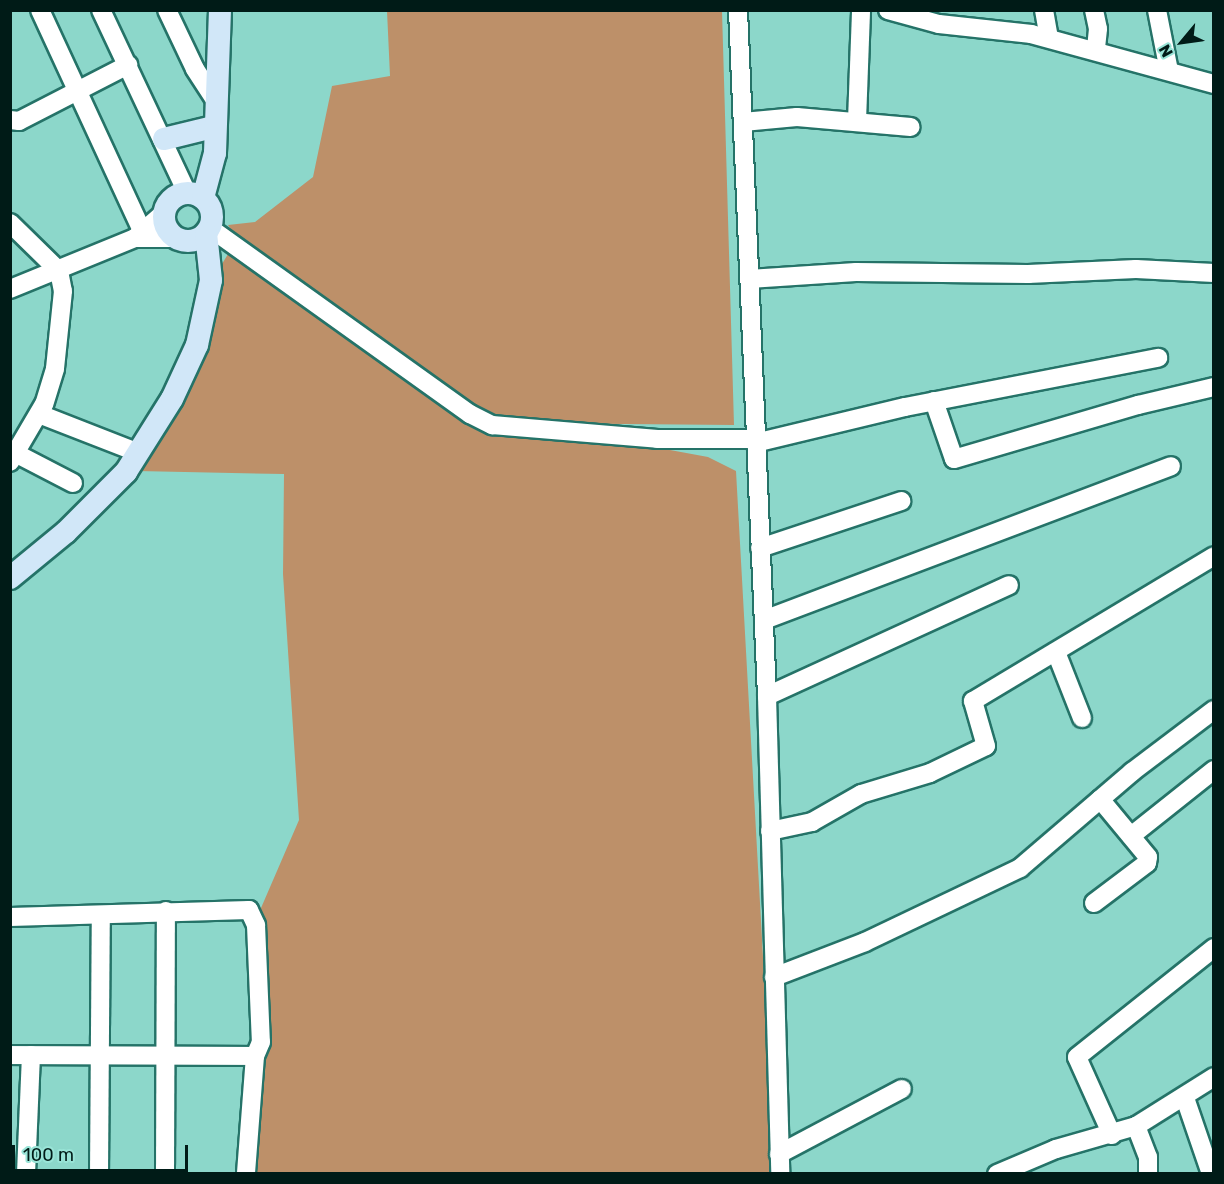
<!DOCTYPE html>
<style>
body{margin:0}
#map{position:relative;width:1224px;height:1184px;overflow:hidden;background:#8cd7ca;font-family:Rubik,sans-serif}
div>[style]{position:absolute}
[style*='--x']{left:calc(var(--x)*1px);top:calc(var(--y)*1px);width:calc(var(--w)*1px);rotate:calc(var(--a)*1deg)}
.green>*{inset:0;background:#bd9069}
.roads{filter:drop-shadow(2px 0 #257368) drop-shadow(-2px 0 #257368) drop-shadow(0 2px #257368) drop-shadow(0 -2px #257368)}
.minor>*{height:18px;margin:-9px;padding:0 9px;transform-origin:9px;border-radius:9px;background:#fff}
.major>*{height:22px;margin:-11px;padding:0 11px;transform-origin:11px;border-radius:11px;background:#d1e7f8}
.major>.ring{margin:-11px;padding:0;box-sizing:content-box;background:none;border:22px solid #d1e7f8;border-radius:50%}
span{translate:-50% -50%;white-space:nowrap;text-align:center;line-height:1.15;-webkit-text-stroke:6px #99e4d7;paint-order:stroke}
.frame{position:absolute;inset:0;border:12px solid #001b17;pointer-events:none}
.north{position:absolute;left:1152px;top:12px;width:60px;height:60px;-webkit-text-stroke:4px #99e4d7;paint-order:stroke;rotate:241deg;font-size:16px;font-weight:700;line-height:24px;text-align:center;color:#001b17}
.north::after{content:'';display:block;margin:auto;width:21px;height:27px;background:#001b17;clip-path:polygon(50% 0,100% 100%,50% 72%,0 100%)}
.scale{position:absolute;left:12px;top:1145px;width:176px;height:27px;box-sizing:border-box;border:3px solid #001b17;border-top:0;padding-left:8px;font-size:18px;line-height:21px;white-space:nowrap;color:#001b17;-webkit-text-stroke:4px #99e4d7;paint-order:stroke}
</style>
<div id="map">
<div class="green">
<div style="clip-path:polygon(387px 11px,722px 11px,734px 425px,516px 423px,478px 411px,237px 239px,228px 225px,255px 222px,313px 177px,332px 86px,390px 76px)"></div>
<div style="clip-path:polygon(228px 254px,490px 434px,670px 450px,708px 457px,736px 471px,775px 1173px,255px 1173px,261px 908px,299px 820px,283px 574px,284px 474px,137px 471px,204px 359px,219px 269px)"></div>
</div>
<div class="roads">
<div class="minor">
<div style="--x:40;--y:10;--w:243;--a:65.2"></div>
<div style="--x:101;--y:10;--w:202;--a:64.8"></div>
<div style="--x:167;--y:10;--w:65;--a:64.6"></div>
<div style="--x:195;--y:69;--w:37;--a:57"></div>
<div style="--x:738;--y:10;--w:687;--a:87.58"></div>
<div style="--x:767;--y:696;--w:478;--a:88.4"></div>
<div style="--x:888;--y:10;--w:53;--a:15.4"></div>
<div style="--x:939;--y:24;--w:93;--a:6.2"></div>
<div style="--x:1031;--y:34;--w:190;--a:15.3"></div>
<div style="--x:1044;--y:10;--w:28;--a:80"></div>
<div style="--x:1094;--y:10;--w:19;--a:78"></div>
<div style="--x:1098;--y:29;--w:20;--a:96"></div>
<div style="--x:1157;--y:10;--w:62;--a:78.9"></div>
<div style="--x:10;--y:120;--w:9;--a:6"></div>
<div style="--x:19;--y:121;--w:123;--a:-27.2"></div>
<div style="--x:857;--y:121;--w:111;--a:-87.9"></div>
<div style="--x:743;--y:122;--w:54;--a:-5.3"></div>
<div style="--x:797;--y:117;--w:114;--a:5"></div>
<div style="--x:10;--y:223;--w:69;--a:44.4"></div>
<div style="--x:59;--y:271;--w:20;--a:79"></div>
<div style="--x:63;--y:291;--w:78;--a:95.9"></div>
<div style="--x:55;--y:369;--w:37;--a:107"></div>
<div style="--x:44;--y:404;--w:67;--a:120.4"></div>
<div style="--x:210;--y:228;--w:320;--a:35.6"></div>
<div style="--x:470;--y:414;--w:25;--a:27"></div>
<div style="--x:492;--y:425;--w:166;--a:4.8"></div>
<div style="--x:657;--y:439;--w:98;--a:0"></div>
<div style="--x:135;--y:238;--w:38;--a:-41"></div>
<div style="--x:749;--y:279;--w:107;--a:-3.7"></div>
<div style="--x:856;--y:272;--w:172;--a:0.7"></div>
<div style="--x:1028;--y:274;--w:108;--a:-2.7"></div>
<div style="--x:1136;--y:269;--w:78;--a:2.9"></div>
<div style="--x:10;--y:289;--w:135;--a:-22.2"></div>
<div style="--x:135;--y:238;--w:40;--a:0"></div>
<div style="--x:934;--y:401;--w:61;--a:71"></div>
<div style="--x:954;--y:459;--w:192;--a:-16.4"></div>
<div style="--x:1138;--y:405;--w:78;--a:-13.3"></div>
<div style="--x:39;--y:414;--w:107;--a:21.3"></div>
<div style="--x:755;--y:443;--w:154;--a:-13.5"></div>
<div style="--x:905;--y:407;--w:258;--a:-11"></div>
<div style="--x:17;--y:454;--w:63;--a:27.4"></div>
<div style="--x:760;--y:548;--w:149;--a:-18.4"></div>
<div style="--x:764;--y:620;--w:435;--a:-20.7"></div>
<div style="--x:1056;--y:652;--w:71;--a:68.5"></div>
<div style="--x:767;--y:696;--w:266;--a:-24.6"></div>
<div style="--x:770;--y:831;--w:43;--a:-12.1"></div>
<div style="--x:812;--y:822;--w:56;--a:-29.7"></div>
<div style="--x:861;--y:794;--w:72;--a:-16.9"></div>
<div style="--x:930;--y:773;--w:62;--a:-25.7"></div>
<div style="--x:986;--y:746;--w:47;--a:-106.1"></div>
<div style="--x:973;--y:701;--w:281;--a:-31"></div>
<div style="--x:1131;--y:836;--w:106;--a:-38.5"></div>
<div style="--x:1094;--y:903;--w:66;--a:-37"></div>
<div style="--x:1147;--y:863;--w:6;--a:-81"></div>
<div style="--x:1148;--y:857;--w:75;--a:-129.6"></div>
<div style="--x:10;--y:917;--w:239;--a:-1.7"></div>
<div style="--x:249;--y:910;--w:17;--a:65"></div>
<div style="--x:256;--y:925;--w:117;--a:87.6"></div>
<div style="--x:261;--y:1042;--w:15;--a:113"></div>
<div style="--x:255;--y:1056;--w:118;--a:94.4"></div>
<div style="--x:774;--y:977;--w:97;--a:-21"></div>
<div style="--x:865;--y:942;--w:172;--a:-25.5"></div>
<div style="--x:1020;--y:868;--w:148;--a:-40.6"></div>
<div style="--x:1132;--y:772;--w:103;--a:-37.1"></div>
<div style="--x:10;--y:1055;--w:245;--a:0.2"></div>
<div style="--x:1185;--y:1098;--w:80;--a:71.1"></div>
<div style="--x:1136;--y:1126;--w:33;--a:69"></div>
<div style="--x:1148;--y:1157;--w:17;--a:90"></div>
<div style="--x:1112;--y:1135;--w:85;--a:-114.2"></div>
<div style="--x:1077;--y:1057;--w:175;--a:-38.5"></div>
<div style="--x:779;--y:1154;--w:139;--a:-27.9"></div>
<div style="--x:26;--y:1174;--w:119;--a:-87.6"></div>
<div style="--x:99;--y:1174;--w:259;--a:-89.6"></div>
<div style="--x:165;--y:1174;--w:263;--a:-89.8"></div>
<div style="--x:997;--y:1174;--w:64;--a:-23"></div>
<div style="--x:1056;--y:1149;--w:83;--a:-16"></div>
<div style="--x:1136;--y:1126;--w:92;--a:-32.1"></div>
</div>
<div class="major">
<div style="--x:164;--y:139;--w:50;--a:-13.8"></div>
<div class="ring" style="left:164px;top:193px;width:26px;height:26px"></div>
<div style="--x:203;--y:198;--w:47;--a:-75.1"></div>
<div style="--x:215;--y:153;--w:143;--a:-88"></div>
<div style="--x:10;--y:578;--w:72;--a:-39.4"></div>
<div style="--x:66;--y:532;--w:85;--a:-45"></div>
<div style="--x:126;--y:472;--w:86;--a:-57.8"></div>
<div style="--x:172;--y:399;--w:60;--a:-65.2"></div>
<div style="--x:197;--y:345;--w:66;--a:-77.8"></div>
<div style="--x:211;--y:280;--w:47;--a:-96.1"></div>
</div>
</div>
<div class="frame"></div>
<div class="north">N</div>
<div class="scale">100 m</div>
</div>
